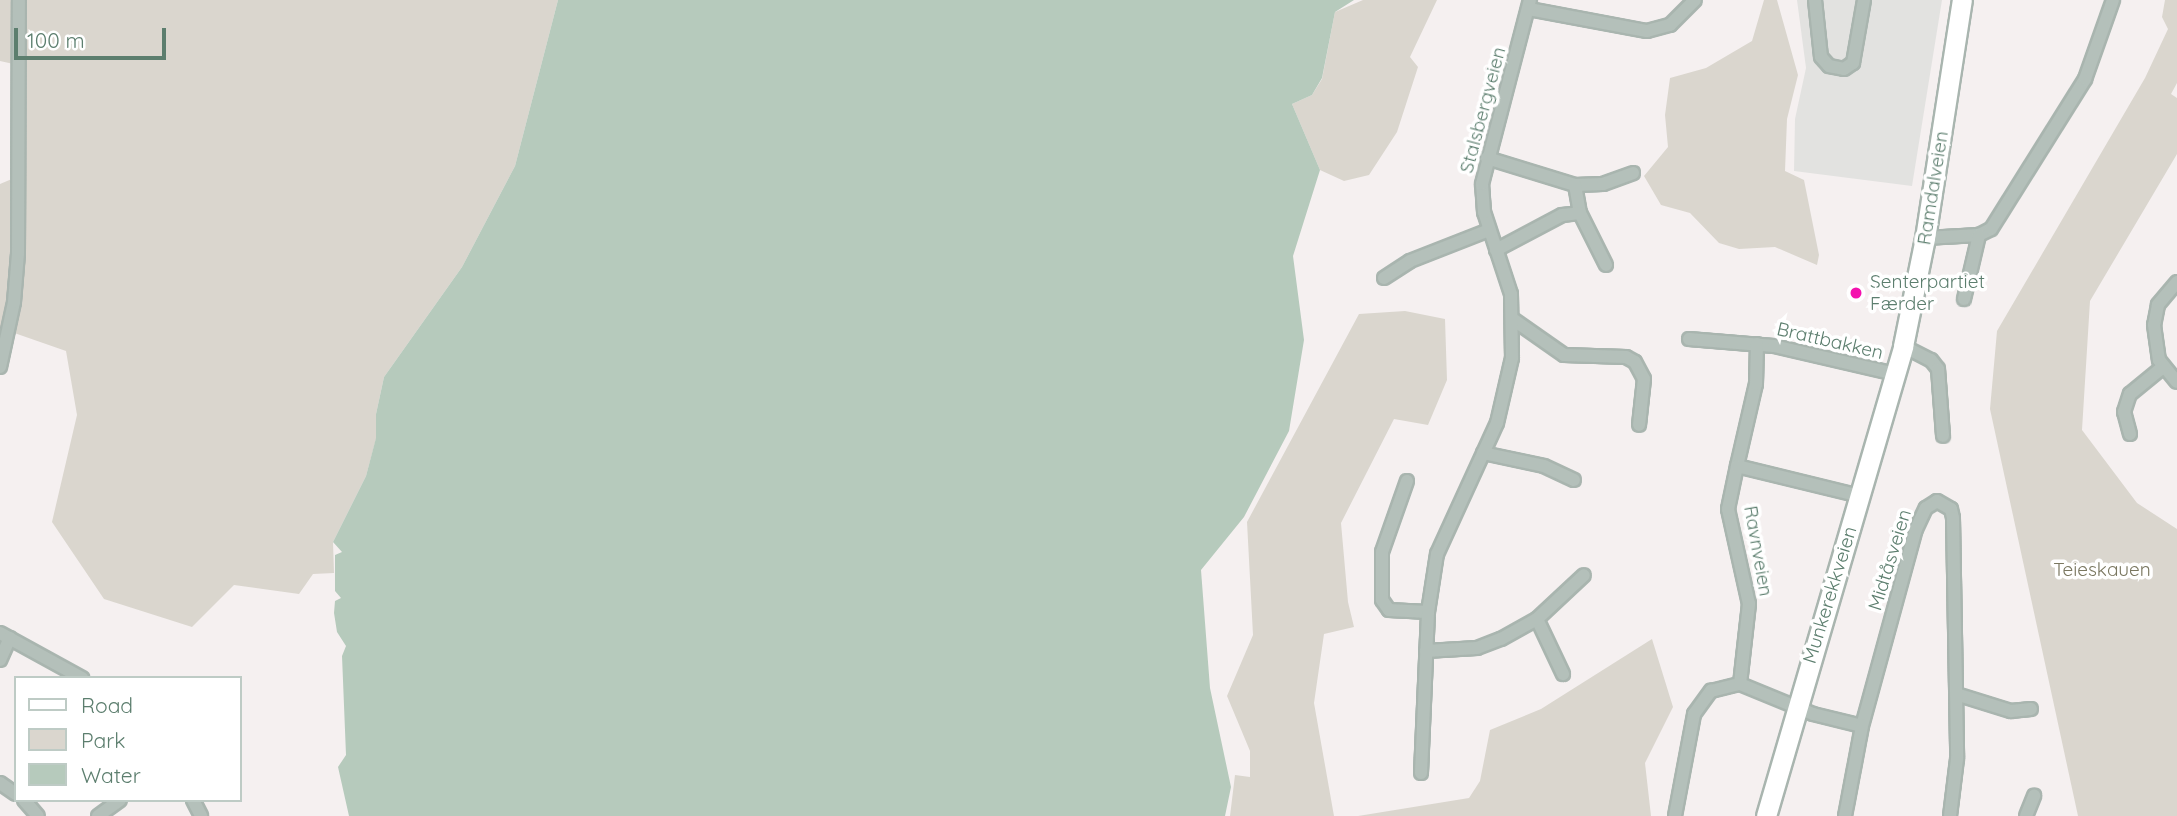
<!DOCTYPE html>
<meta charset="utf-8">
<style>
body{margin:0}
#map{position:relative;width:2177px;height:816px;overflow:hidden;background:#f5f0f0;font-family:Quicksand,sans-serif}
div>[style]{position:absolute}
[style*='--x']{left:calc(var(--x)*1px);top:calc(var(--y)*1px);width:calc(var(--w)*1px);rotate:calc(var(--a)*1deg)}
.built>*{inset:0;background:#e2e2e0}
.green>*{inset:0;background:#dad6ce}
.water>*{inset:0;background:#b6cabc}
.roads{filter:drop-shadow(2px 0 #a9b5af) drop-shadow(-2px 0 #a9b5af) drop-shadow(0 2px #a9b5af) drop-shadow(0 -2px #a9b5af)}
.minor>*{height:12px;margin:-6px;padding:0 6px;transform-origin:6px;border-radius:6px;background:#b4c0ba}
.major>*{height:19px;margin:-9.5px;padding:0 9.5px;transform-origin:9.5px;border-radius:9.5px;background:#fff}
.dots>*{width:19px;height:19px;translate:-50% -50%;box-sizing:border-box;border:4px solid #fff;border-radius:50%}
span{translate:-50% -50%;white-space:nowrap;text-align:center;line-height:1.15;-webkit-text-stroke:7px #fff;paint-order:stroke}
.street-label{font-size:19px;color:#5c7e6e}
.poi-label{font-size:19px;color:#5c7e6e}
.left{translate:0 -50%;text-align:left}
.park-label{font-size:19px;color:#7a7760}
.legend{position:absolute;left:14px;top:676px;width:228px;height:126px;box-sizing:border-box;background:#fff;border:2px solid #becbc5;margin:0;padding:9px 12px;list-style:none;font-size:21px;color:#5c7e6e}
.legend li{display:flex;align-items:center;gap:14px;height:35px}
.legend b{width:35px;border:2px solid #becbc5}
.scale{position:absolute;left:14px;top:28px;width:152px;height:32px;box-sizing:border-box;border:4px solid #5c7e6e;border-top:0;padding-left:9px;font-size:21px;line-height:24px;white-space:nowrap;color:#5c7e6e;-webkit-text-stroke:5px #fff;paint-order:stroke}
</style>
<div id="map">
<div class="built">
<div style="clip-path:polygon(1797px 0,1942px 0,1912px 186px,1794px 171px,1795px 119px,1806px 68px)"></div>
</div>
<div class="green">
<div style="clip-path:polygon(0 0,558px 0,515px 166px,462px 267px,384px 377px,376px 414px,376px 439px,366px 476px,333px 542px,334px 573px,313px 574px,299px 594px,234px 585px,192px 627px,104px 599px,52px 522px,77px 415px,66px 351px,0 328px,0 184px,26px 173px,27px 67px,0 61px)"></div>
<div style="clip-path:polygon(1363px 0,1437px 0,1410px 57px,1418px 67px,1397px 132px,1369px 175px,1344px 181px,1320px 170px,1292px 104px,1312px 95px,1322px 79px,1335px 12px)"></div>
<div style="clip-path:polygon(1764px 0,1777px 0,1798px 75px,1787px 119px,1785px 171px,1804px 180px,1819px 255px,1817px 265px,1775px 247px,1739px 249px,1719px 243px,1690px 213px,1661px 205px,1644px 176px,1668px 147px,1665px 115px,1670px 78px,1706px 68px,1752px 41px)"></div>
<div style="clip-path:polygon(2165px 0,2177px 0,2177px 83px,2171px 94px,2177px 98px,2177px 154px,2090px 301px,2082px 430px,2137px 503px,2177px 529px,2177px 816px,2078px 816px,1990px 409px,1997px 331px,2145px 78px,2168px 29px,2162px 17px)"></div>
<div style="clip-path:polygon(1405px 311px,1445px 319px,1447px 380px,1428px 425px,1394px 419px,1341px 523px,1348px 602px,1354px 627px,1324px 634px,1314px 703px,1334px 816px,1230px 816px,1235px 775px,1250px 777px,1250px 751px,1227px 696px,1253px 635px,1247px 522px,1359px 314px)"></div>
<div style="clip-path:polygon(1652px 639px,1673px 707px,1645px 763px,1651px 816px,1358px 816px,1469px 798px,1480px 781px,1490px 730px,1541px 709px)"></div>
</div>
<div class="water">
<div style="clip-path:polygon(558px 0,1354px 0,1335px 12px,1322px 78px,1312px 95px,1292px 104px,1320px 170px,1293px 256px,1304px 340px,1289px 431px,1244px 517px,1201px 570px,1210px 688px,1231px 787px,1225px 816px,349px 816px,338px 767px,346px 755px,342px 656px,346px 646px,337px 632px,334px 613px,335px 601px,341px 598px,335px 591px,335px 555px,342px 552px,333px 542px,366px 476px,376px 438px,376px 414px,384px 377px,462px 267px,515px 166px)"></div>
</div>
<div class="roads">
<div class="minor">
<div style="--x:1815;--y:0;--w:57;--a:84"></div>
<div style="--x:1821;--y:57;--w:12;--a:48"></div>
<div style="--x:1829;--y:66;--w:15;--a:11"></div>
<div style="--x:1844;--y:69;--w:11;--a:-34"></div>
<div style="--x:1853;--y:63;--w:64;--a:-80.1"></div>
<div style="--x:1529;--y:9;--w:120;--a:10.6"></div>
<div style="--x:1647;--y:31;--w:24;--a:-15"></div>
<div style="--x:1670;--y:25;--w:35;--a:-45"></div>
<div style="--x:1487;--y:158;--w:92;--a:17.1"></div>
<div style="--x:1575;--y:185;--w:28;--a:-2"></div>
<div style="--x:1603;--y:184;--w:32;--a:-20"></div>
<div style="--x:1575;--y:185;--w:28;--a:80"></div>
<div style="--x:1580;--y:213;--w:58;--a:63.4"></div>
<div style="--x:1925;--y:238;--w:54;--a:-3.2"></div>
<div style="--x:1979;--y:235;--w:13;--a:-27"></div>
<div style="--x:1991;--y:229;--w:177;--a:-57.9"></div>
<div style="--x:2085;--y:79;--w:84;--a:-70.5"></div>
<div style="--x:1496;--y:250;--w:75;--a:-27.9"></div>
<div style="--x:1562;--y:215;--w:18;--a:-6"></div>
<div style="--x:1384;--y:278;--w:31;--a:-33"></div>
<div style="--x:1410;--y:261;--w:85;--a:-21.4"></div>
<div style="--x:2177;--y:282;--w:30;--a:130"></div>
<div style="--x:2158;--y:305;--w:20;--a:101"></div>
<div style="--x:2154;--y:325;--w:35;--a:82"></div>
<div style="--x:2159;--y:360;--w:28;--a:51"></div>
<div style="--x:1964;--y:299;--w:66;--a:-76.8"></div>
<div style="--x:1514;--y:320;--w:61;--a:35"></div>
<div style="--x:1564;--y:355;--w:62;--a:1.8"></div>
<div style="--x:1626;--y:357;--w:10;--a:29"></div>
<div style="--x:1635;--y:362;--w:19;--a:62"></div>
<div style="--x:1644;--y:379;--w:46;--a:96.2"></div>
<div style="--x:1689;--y:339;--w:85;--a:4.7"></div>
<div style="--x:1774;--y:346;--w:124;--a:13"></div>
<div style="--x:1903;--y:346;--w:31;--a:27"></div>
<div style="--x:1931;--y:360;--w:11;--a:52"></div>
<div style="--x:1938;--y:369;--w:67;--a:85.7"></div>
<div style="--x:0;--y:367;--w:66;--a:-77.8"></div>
<div style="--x:14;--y:302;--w:49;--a:-85.3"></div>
<div style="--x:18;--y:253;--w:253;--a:-89.8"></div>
<div style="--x:2130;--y:434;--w:23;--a:-105"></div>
<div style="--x:2124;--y:412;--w:19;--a:-72"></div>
<div style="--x:2130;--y:394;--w:43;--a:-39.3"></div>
<div style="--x:1483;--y:453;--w:62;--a:12"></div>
<div style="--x:1544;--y:466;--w:33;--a:25"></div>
<div style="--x:1737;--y:466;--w:84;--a:-77"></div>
<div style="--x:1756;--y:384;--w:40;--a:-88.6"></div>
<div style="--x:1407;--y:481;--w:75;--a:109.4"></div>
<div style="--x:1382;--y:552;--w:48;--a:90"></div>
<div style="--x:1382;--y:600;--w:12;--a:55"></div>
<div style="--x:1389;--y:610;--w:39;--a:3"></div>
<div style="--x:1537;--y:619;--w:61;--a:64.7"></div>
<div style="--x:0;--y:633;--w:94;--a:28.8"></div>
<div style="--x:1426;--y:651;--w:51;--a:-3.4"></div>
<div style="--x:1477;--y:648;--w:26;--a:-21"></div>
<div style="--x:1501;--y:639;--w:41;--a:-29.1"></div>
<div style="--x:1537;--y:619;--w:64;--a:-43.1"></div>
<div style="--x:0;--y:660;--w:24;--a:-66"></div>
<div style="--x:1740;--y:684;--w:81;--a:-83.6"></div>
<div style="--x:1749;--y:604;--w:97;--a:-102.5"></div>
<div style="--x:1728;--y:509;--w:44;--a:-78.2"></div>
<div style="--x:1737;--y:466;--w:127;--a:13.7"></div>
<div style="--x:1956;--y:694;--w:58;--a:17.2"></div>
<div style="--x:2011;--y:711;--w:20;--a:-6"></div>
<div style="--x:1421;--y:773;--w:161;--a:-87.5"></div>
<div style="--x:1428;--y:612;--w:59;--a:-81.2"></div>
<div style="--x:1437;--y:554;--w:144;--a:-65.4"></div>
<div style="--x:1497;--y:423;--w:67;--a:-77"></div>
<div style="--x:1512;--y:358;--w:64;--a:-90.9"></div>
<div style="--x:1511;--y:294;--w:86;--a:-108.2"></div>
<div style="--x:1484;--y:212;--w:28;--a:-94"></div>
<div style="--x:1482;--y:184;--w:190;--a:-75.4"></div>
<div style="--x:0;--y:783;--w:19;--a:35"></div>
<div style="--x:24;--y:800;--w:21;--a:49"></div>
<div style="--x:193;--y:800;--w:18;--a:63"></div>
<div style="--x:98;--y:816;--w:27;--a:-36"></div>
<div style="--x:1675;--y:816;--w:104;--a:-79.4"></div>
<div style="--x:1694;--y:714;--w:29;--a:-54"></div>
<div style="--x:1711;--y:691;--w:30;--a:-14"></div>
<div style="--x:1740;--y:684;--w:79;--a:22.3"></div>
<div style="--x:1813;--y:714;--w:50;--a:13.8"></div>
<div style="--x:1862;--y:726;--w:204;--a:-74.7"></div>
<div style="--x:1916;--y:529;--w:23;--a:-65"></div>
<div style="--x:1926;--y:508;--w:13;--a:-32"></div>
<div style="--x:1937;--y:501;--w:16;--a:30"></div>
<div style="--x:1951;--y:509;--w:9;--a:77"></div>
<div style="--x:1953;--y:518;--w:241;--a:89"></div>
<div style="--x:1957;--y:759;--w:57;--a:97"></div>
<div style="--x:1845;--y:816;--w:92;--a:-79.3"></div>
<div style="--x:2026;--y:816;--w:22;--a:-68"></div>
</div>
<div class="major">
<div style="--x:1766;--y:816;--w:490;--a:-73.7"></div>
<div style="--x:1903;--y:346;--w:110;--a:-78.5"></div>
<div style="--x:1925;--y:238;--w:241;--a:-81.2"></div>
</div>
</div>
<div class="dots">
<div style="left:1856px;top:293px;background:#f411ae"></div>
</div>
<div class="street-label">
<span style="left:1483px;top:110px;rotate:-75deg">Stalsbergveien</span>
<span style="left:1933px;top:188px;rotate:-81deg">Ramdalveien</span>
<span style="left:1830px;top:341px;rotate:13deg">Brattbakken</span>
<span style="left:1758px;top:551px;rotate:80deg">Ravnveien</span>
<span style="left:1890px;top:560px;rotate:-73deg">Midtåsveien</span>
<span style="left:1830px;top:595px;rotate:-73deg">Munkerekkveien</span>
</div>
<div class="poi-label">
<span class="left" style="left:1870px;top:293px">Senterpartiet<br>Færder</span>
</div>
<div class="park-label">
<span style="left:2102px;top:570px">Teieskauen</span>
</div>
<ul class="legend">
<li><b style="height:9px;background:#fff"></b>Road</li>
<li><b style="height:19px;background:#dad6ce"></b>Park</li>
<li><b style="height:19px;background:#b6cabc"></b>Water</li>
</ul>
<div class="scale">100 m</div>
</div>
